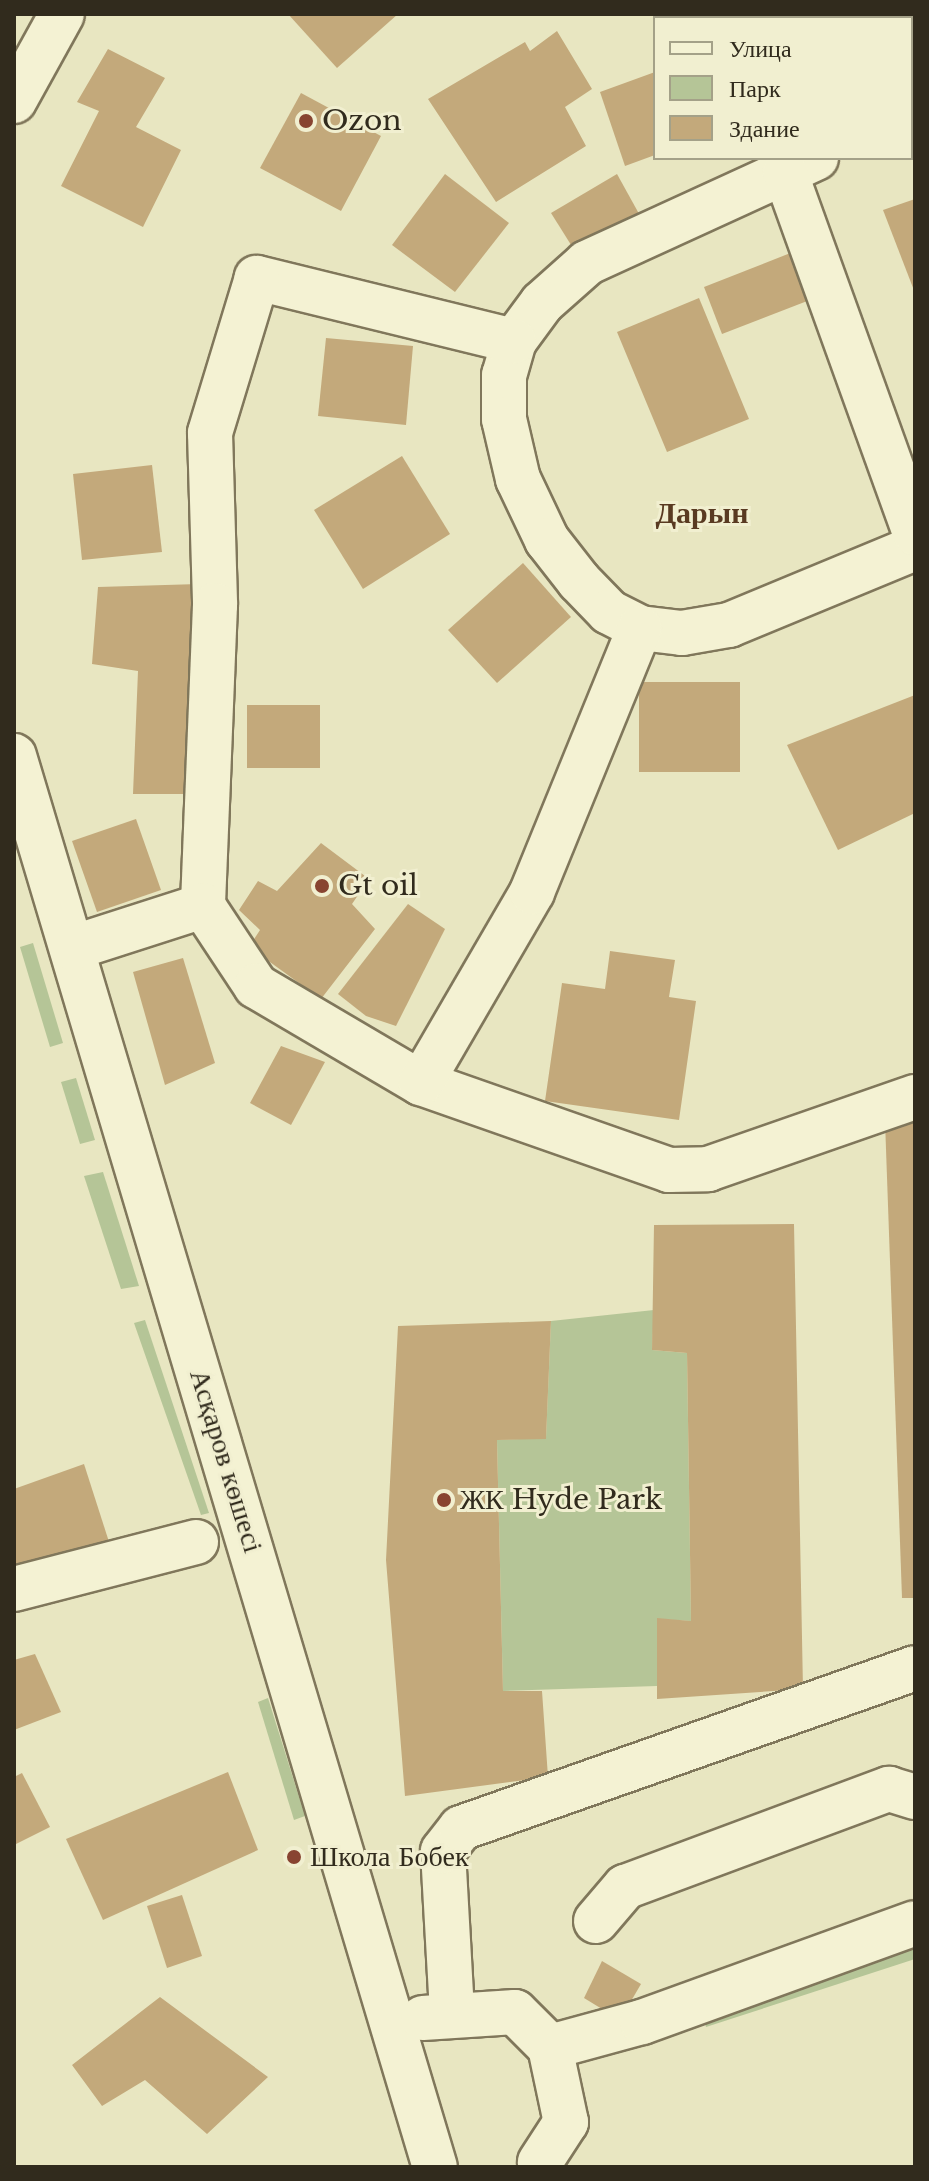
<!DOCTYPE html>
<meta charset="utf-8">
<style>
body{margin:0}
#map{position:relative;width:929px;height:2181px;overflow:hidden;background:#e8e6c1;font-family:"Libre Baskerville",serif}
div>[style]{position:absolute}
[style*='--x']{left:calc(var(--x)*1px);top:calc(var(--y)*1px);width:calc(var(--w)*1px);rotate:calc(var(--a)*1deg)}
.green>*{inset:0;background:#b5c597}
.building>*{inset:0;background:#c3a97b}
.roads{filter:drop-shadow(2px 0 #80775b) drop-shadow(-2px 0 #80775b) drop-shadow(0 2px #80775b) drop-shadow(0 -2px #80775b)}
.minor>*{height:44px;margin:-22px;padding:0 22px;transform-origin:22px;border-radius:22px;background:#f4f2d3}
.dots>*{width:22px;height:22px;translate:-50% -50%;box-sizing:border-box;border:4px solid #f1efd0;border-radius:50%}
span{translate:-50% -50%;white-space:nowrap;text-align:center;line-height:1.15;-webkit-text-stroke:6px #f1efd0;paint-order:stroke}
.poi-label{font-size:28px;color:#312b1d}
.left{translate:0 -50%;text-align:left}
.street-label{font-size:28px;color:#312b1d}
.neighbourhood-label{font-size:30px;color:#593a21;font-weight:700}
.frame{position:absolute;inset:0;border:16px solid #312b1d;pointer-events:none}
.legend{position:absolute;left:653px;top:16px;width:260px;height:144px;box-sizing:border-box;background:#f1efd0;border:2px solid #a4a188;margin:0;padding:10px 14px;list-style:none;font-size:24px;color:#312b1d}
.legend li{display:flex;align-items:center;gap:16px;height:40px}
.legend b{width:40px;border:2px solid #a4a188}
</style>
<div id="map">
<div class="green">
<div style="clip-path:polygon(33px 943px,63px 1043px,50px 1047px,20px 947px)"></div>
<div style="clip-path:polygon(76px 1078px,95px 1140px,80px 1144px,61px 1082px)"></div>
<div style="clip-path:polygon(103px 1172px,139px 1286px,121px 1289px,84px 1176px)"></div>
<div style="clip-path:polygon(654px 1310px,652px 1350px,687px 1353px,691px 1621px,657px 1619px,657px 1686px,503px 1691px,497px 1440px,546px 1438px,551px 1321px)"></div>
<div style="clip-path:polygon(145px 1320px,209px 1513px,201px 1515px,134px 1323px)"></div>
<div style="clip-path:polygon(268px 1698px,305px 1816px,294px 1820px,258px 1702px)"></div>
<div style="clip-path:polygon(915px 1937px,915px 1959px,706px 2027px,701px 2009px)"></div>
</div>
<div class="building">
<div style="clip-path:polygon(288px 14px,398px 14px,337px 68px)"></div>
<div style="clip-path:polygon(557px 31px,592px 89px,565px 107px,586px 146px,496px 202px,428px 99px,525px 42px,530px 51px)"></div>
<div style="clip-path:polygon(108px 49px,165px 78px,136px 127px,181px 150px,143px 227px,61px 186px,99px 111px,77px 102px)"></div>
<div style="clip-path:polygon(655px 72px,655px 155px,625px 166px,600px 92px)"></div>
<div style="clip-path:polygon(301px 93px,381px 136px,341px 211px,260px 168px)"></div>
<div style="clip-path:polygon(445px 174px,509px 223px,455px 292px,392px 245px)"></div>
<div style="clip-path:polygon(617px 174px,643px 221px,578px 256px,551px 213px)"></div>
<div style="clip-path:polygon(915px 199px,915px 293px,883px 210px)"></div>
<div style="clip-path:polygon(793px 252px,815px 298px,722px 334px,704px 287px)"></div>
<div style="clip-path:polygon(699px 298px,749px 419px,667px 452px,617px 332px)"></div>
<div style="clip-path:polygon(326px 338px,413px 346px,406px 425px,318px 416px)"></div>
<div style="clip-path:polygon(402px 456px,450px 534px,363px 589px,314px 510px)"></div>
<div style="clip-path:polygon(152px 465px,162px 552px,82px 560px,73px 474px)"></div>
<div style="clip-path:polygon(523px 563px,571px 617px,497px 683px,448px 630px)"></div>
<div style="clip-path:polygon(199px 584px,193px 794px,133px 794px,138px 671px,92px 664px,98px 587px)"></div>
<div style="clip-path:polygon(639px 682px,740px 682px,740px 772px,639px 772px)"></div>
<div style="clip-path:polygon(915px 695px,915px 813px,838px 850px,787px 745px)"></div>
<div style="clip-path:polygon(247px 705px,320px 705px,320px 768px,247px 768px)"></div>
<div style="clip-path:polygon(136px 819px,161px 890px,97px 912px,72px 841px)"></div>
<div style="clip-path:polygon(321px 843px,369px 879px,352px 904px,375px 929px,321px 999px,249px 947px,260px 930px,239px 910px,258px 881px,277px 891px)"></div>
<div style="clip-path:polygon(408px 904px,445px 929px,396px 1026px,366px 1016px,338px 994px)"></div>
<div style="clip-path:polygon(610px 951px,675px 960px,669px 997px,696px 1001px,679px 1120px,545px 1101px,562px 983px,605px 989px)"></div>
<div style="clip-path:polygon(183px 958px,215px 1063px,165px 1085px,133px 972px)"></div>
<div style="clip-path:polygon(281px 1046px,325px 1062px,291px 1125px,250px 1103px)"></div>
<div style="clip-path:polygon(915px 1119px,915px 1598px,902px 1598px,885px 1121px)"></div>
<div style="clip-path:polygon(794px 1224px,803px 1689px,657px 1699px,657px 1618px,691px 1621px,687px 1353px,652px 1350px,654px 1225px)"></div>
<div style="clip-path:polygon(551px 1321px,546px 1439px,497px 1440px,503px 1691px,542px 1691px,548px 1777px,405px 1796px,386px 1560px,398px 1326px)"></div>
<div style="clip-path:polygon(84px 1464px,110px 1545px,14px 1576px,14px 1489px)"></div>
<div style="clip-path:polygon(35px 1654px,61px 1712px,14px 1730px,14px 1660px)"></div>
<div style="clip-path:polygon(228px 1772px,258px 1850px,103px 1920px,66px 1839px)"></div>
<div style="clip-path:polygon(22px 1773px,50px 1827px,14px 1845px,14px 1777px)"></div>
<div style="clip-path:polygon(182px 1895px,202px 1956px,167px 1968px,147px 1906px)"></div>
<div style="clip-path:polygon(602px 1961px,641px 1984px,620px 2020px,584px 1998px)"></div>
<div style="clip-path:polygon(160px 1997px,268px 2077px,207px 2134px,145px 2080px,102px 2106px,72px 2065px)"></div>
</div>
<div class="roads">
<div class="minor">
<div style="--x:14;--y:101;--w:99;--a:-61.1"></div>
<div style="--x:816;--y:158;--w:252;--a:155.4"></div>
<div style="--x:587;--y:263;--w:60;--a:138.4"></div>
<div style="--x:542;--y:303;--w:47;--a:126.4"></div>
<div style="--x:514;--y:341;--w:35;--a:106"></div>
<div style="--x:504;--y:375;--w:44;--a:90"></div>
<div style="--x:504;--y:419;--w:62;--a:76.9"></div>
<div style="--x:518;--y:479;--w:68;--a:64.6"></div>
<div style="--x:547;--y:540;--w:52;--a:52"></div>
<div style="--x:579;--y:581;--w:43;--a:45.9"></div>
<div style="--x:609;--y:612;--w:35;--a:27"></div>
<div style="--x:640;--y:628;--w:42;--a:6.8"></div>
<div style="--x:682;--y:633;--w:48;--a:-9.7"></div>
<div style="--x:729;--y:625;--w:201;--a:-22.5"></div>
<div style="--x:785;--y:172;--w:384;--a:70.2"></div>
<div style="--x:514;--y:341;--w:265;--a:-166.2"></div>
<div style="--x:257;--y:278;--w:162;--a:106.9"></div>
<div style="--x:210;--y:433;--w:172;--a:88.3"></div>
<div style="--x:215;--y:605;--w:301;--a:92.3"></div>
<div style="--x:203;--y:906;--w:96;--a:56.5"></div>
<div style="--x:256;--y:986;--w:191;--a:30.5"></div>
<div style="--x:421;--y:1083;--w:263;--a:19.3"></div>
<div style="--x:669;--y:1170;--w:39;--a:-1"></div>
<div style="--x:708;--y:1169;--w:219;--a:-19.2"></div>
<div style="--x:14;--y:756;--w:1472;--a:73.39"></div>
<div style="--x:72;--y:948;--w:138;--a:-17.8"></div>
<div style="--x:421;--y:1083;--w:221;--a:-59.8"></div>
<div style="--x:532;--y:892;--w:285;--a:-67.8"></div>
<div style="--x:14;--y:1589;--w:188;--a:-14.5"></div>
<div style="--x:596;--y:1921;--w:45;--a:-49.5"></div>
<div style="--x:625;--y:1887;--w:282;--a:-20.4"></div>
<div style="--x:889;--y:1789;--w:27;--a:17"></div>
<div style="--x:452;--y:2012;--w:161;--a:-93.2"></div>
<div style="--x:443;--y:1851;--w:29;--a:-52"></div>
<div style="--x:461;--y:1828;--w:481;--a:-19.4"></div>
<div style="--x:423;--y:2018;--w:92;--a:-3.7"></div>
<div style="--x:515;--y:2012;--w:49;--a:45"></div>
<div style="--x:550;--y:2047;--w:77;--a:78"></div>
<div style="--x:566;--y:2122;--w:48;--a:123"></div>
<div style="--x:550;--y:2047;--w:95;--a:-15.2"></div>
<div style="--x:642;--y:2022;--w:290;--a:-19.9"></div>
</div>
</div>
<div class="dots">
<div style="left:306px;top:121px;background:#884431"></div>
<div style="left:322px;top:886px;background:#884431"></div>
<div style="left:444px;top:1500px;background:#884431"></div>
<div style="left:294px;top:1857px;background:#884431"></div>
</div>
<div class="poi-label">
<span class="left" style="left:322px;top:121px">Ozon</span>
<span class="left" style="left:338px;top:886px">Gt oil</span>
<span class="left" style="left:460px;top:1500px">ЖК Hyde Park</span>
<span class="left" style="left:310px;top:1857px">Школа Бобек</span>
</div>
<div class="street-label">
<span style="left:226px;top:1461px;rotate:73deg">Асқаров көшесі</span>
</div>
<div class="neighbourhood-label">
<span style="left:702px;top:513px">Дарын</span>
</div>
<div class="frame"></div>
<ul class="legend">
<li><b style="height:10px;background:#f4f2d3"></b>Улица</li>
<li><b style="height:22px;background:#b5c597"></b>Парк</li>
<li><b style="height:22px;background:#c3a97b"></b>Здание</li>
</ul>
</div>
